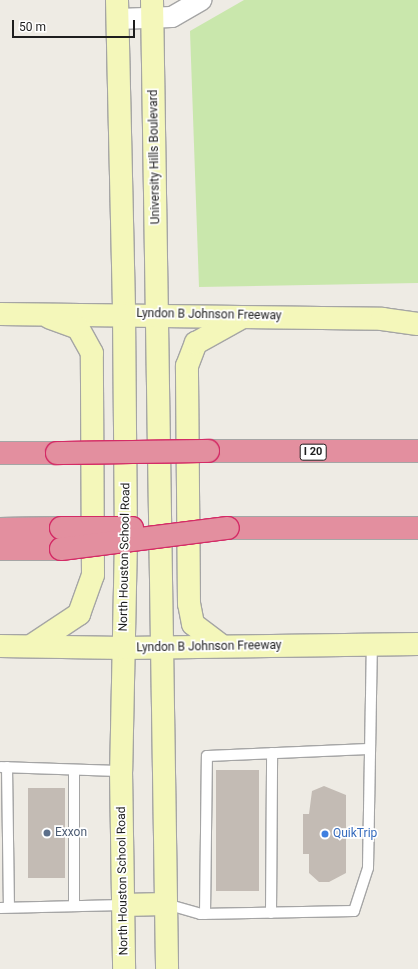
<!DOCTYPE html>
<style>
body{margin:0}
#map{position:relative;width:418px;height:969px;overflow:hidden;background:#eeebe4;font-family:Roboto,sans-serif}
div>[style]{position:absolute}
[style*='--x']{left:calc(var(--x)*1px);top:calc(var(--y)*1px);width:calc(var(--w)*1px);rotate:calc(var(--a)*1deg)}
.grass>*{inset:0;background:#c9e7ac}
.building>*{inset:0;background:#c3bbb4}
.roads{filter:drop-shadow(1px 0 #a5a5a5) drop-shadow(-1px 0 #a5a5a5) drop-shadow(0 1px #a5a5a5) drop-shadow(0 -1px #a5a5a5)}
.service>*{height:10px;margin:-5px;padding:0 5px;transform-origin:5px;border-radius:5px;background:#fff}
.minor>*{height:20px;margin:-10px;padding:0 10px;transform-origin:10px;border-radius:10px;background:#fff}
.secondary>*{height:22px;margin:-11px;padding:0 11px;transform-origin:11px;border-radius:11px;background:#f4f7ba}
.motorway>*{height:22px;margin:-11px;padding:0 11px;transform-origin:11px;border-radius:11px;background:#e38f9f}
.bridges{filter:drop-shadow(1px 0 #d32b66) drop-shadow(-1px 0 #d32b66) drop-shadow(0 1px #d32b66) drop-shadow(0 -1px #d32b66)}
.motorway-bridge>*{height:22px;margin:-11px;padding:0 11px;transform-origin:11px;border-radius:11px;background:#e38f9f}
.dots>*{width:11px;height:11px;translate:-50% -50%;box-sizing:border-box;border:2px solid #fff;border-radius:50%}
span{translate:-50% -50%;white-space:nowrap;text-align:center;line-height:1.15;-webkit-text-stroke:3.5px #fff;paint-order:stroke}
.shield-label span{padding:1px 3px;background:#fff;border:1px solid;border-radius:3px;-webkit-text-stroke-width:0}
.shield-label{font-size:11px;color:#1e1e1e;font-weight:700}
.street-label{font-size:12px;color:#1e1e1e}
.service-label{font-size:12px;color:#4e5e75}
.left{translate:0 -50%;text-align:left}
.shop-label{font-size:12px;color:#366cbe}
.scale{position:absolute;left:12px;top:20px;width:123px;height:18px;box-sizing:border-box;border:2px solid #1e1e1e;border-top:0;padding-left:5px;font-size:12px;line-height:14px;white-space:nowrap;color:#1e1e1e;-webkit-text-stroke:3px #fff;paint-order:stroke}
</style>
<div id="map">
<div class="grass">
<div style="clip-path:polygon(244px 0,418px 0,418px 283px,199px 287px,190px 31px)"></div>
</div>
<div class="building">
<div style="clip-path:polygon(216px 770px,259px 770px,259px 891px,216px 891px)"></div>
<div style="clip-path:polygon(324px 786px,346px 795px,346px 873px,329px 882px,319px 882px,309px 873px,309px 854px,303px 854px,303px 814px,309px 814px,312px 791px)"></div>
<div style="clip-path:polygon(28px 788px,65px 788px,65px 878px,28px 878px)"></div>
</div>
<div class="roads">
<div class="service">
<div style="--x:1;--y:767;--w:120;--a:1.9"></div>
<div style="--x:7;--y:767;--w:140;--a:89.2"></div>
<div style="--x:74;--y:770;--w:136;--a:90"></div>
<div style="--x:166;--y:904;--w:35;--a:16"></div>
<div style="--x:200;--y:914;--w:154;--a:-1.1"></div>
<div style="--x:354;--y:911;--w:45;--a:-72"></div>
<div style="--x:368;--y:868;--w:222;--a:-89"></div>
<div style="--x:0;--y:908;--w:123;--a:-1.4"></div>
<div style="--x:271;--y:913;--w:160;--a:-89.6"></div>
<div style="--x:205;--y:914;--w:158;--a:-89.3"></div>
<div style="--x:207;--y:756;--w:162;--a:-2.5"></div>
</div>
<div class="minor">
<div style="--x:118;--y:19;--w:54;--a:-2.1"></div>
<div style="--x:172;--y:17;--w:34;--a:-30"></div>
</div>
<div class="secondary">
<div style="--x:117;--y:0;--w:313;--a:88.7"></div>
<div style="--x:124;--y:313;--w:226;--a:89.5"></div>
<div style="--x:126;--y:539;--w:232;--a:91.2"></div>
<div style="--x:121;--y:771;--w:198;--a:89.1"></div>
<div style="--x:152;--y:0;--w:969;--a:89.11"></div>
<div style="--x:0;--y:314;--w:382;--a:0.7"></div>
<div style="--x:382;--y:319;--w:36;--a:8"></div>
<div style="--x:0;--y:646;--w:124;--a:0.9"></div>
<div style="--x:124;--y:648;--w:294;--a:-0.8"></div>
<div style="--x:31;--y:646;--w:58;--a:-33.7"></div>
<div style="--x:79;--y:614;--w:41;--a:-70.3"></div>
<div style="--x:93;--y:575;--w:222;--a:-90.3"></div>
<div style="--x:92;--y:353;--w:29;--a:-119"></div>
<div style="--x:78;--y:328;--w:30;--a:-160"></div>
<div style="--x:222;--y:646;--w:36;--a:-143"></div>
<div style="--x:193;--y:624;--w:20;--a:-101"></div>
<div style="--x:189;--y:604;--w:238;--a:-90.5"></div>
<div style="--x:187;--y:366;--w:25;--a:-69"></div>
<div style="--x:196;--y:343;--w:51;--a:-29.1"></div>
<div style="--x:123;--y:905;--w:43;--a:-1.3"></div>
</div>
<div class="motorway">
<div style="--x:208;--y:451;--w:210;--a:0"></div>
<div style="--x:0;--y:453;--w:57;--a:0"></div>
<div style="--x:228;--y:528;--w:190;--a:0"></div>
<div style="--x:0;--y:529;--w:61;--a:-0.9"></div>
<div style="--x:0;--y:549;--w:61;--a:0"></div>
</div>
</div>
<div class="bridges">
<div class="motorway-bridge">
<div style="--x:57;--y:453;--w:151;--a:-0.8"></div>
<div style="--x:61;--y:528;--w:71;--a:0"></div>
<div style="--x:61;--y:549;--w:168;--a:-7.2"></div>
</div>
</div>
<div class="dots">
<div style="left:47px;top:833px;background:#5c6f8a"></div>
<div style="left:325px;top:834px;background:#3f7fe0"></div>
</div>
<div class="shield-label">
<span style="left:313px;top:452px">I 20</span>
</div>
<div class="street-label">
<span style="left:155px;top:157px;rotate:-91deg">University Hills Boulevard</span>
<span style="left:209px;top:315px;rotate:1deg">Lyndon B Johnson Freeway</span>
<span style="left:125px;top:557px;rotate:-89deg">North Houston School Road</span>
<span style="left:209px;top:647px;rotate:-1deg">Lyndon B Johnson Freeway</span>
<span style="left:123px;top:881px;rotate:-91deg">North Houston School Road</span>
</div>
<div class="service-label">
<span class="left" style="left:55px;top:833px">Exxon</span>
</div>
<div class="shop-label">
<span class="left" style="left:333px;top:834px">QuikTrip</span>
</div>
<div class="scale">50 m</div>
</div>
